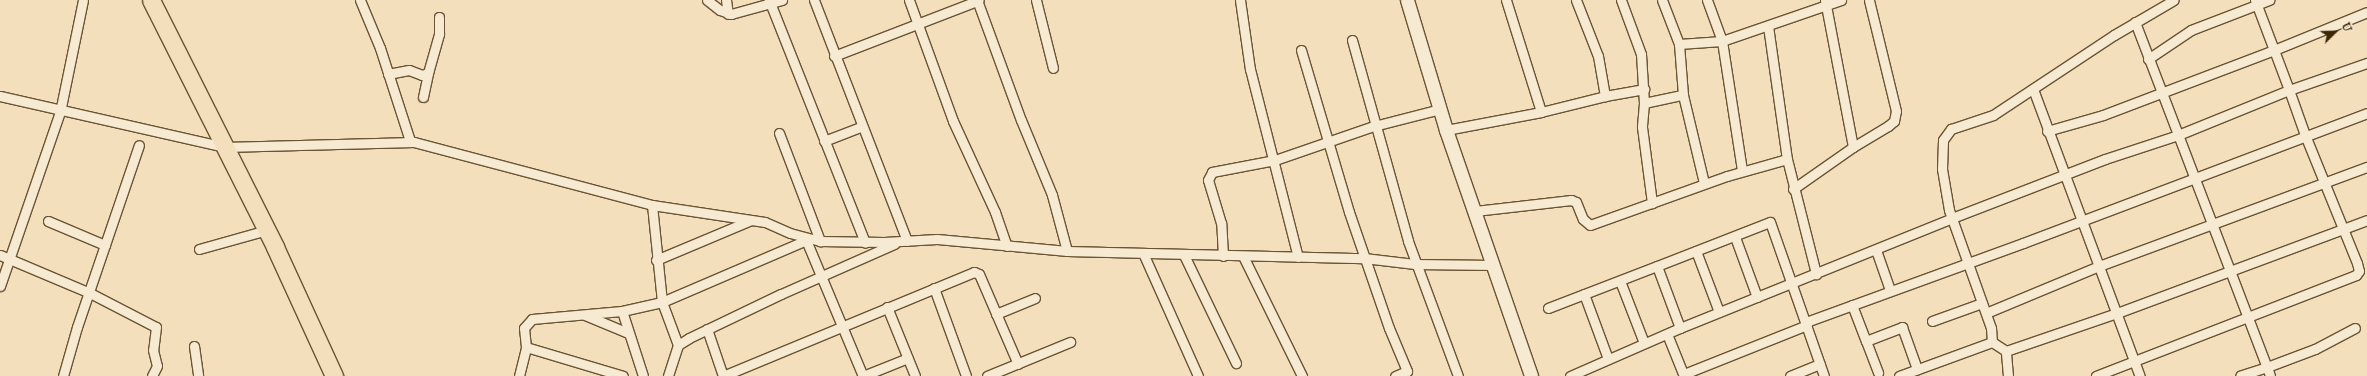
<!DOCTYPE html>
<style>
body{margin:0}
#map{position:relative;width:2367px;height:376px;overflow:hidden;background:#f3dfbb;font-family:"IM FELL Great Primer",serif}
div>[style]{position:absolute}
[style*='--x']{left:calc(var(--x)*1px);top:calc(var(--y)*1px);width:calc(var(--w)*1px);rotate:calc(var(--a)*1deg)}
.roads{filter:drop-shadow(1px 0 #6a5432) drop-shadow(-1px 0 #6a5432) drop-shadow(0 1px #6a5432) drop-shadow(0 -1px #6a5432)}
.street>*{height:9px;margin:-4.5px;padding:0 4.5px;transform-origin:4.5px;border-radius:4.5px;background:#f7ead3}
.secondary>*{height:13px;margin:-6.5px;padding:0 6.5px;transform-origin:6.5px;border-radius:6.5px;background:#f7ead3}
.highway>*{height:17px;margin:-8.5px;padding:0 8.5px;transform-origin:8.5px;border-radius:8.5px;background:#f3dfbb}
span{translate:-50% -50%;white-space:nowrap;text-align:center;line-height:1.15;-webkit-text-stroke:3px #f7ead3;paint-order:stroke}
.north{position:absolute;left:2315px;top:12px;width:40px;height:40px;-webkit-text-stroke:3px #f7ead3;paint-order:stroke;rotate:67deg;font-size:11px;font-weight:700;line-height:16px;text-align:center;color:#3c2604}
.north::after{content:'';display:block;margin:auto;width:14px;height:18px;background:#3c2604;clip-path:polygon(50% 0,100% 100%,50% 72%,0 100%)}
</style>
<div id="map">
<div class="roads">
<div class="street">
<div style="--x:360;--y:0;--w:52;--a:67.4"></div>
<div style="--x:380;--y:48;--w:98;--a:72.1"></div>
<div style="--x:707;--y:0;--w:16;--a:38"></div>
<div style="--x:720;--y:10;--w:12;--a:20"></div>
<div style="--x:731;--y:14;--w:53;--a:-15.4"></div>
<div style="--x:726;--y:0;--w:14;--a:82"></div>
<div style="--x:769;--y:0;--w:261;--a:68.4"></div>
<div style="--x:814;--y:0;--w:258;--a:68.9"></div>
<div style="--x:909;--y:0;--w:129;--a:70"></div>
<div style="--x:953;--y:121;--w:100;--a:65.2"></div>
<div style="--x:995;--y:212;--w:36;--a:71"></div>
<div style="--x:977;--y:0;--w:128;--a:69.9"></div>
<div style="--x:1021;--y:120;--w:81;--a:67.5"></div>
<div style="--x:1052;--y:195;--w:58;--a:75"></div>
<div style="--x:1036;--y:0;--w:70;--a:76"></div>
<div style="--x:1240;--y:0;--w:70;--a:81.8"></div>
<div style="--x:1250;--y:69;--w:194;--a:75.7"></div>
<div style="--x:1506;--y:0;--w:117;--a:72.6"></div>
<div style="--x:1541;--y:112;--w:66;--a:-14"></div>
<div style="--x:1576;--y:0;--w:60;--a:68.6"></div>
<div style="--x:1598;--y:56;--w:41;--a:80.1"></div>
<div style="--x:1605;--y:96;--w:40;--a:-10"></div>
<div style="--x:1621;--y:0;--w:58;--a:69.7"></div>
<div style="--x:1641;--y:54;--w:49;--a:86.5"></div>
<div style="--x:1644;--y:103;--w:40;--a:-12"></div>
<div style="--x:1683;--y:95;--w:51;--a:-94.5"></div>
<div style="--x:1679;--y:44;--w:47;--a:-111.1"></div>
<div style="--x:1707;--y:0;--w:44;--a:69.9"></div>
<div style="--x:1722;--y:41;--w:126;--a:-19"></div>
<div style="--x:2255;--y:0;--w:53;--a:69.2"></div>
<div style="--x:2274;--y:50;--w:100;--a:-22.2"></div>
<div style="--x:2135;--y:22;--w:369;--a:69.1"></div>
<div style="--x:2267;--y:367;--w:28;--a:162"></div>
<div style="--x:1768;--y:26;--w:134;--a:81.9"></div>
<div style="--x:1787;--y:159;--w:119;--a:75.8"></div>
<div style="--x:1352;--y:40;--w:209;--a:74.4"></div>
<div style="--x:1408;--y:241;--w:144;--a:69.7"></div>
<div style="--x:1679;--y:44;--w:43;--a:-4"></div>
<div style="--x:1722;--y:41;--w:131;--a:81.2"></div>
<div style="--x:1301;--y:50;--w:169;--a:73.5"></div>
<div style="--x:1349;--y:212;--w:123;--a:71"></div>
<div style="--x:1389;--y:328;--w:47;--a:67.3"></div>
<div style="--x:1407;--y:371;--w:13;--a:157"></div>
<div style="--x:834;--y:56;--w:155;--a:-21.1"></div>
<div style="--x:2148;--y:59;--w:52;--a:-34"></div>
<div style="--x:2191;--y:30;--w:84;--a:-21"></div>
<div style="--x:388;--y:74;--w:21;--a:-11"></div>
<div style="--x:409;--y:70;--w:14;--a:21"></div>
<div style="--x:422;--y:75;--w:6;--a:-18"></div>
<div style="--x:428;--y:73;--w:41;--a:-74.2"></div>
<div style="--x:439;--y:34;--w:17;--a:-90"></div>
<div style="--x:2033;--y:89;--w:306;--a:69.6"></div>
<div style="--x:1683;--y:95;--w:90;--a:76.6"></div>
<div style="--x:0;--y:96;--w:230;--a:12.8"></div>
<div style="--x:224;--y:147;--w:190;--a:-1.5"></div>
<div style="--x:414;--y:142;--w:246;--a:14.8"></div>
<div style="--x:652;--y:205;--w:114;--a:8.6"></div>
<div style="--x:765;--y:222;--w:27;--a:24"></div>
<div style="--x:790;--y:233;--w:31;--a:15"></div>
<div style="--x:820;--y:241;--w:64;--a:0.9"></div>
<div style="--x:884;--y:242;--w:53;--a:-3.2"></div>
<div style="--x:937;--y:239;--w:131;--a:5.3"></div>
<div style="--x:1067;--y:251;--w:297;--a:1.4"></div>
<div style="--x:1364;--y:258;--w:51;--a:6.7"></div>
<div style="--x:1415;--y:264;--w:79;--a:0.7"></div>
<div style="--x:423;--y:97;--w:25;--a:-78"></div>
<div style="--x:1644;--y:103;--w:24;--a:95"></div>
<div style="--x:1642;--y:127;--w:77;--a:82.5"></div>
<div style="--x:1446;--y:130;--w:97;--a:-10.7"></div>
<div style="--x:2047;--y:131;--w:58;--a:-15.9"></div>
<div style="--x:2103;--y:115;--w:183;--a:-20.8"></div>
<div style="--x:2274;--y:50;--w:43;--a:69.4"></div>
<div style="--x:2289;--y:90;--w:83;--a:-19.1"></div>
<div style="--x:779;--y:133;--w:116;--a:69.2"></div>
<div style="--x:824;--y:141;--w:40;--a:-21"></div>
<div style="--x:1853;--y:147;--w:41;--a:-31"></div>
<div style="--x:1888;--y:126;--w:8;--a:-40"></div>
<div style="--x:1894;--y:121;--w:10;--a:-79"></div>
<div style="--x:1896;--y:111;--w:114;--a:-103.7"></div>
<div style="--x:1793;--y:189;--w:73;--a:-35"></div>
<div style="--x:1853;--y:147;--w:150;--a:-100.8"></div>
<div style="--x:652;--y:205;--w:98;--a:84.1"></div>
<div style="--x:662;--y:302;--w:46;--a:69.6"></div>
<div style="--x:678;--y:345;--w:33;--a:108"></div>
<div style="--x:1475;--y:211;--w:97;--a:-6.5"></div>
<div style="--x:1571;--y:200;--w:5;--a:22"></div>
<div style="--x:1576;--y:202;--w:18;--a:68"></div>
<div style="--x:1583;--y:219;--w:9;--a:41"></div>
<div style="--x:1590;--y:225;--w:145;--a:-19.7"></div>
<div style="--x:1727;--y:176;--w:62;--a:-15.8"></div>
<div style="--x:48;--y:221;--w:62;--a:22.8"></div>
<div style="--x:1735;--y:237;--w:64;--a:69.9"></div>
<div style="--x:806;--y:240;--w:147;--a:67.3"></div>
<div style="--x:199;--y:249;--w:71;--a:-15.6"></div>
<div style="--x:1876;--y:250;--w:42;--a:70.7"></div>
<div style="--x:1696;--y:251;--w:65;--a:69.3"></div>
<div style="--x:1143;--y:253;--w:135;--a:65.9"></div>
<div style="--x:0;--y:255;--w:98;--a:22.9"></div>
<div style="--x:90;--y:293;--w:74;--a:27.3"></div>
<div style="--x:156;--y:327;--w:23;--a:97"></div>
<div style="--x:153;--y:350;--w:16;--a:76"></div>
<div style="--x:157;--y:366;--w:11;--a:117"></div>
<div style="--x:1184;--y:255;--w:120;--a:64.3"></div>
<div style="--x:1223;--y:256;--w:33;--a:-93"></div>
<div style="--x:1221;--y:223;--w:45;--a:-106.8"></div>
<div style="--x:1208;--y:180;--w:9;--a:-63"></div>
<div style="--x:1212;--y:172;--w:64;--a:-10.8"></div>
<div style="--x:1275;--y:160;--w:105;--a:-19"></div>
<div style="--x:1374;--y:126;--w:68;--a:-14.4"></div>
<div style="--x:1243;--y:256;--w:134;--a:63.8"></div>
<div style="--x:656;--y:260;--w:103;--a:-22.8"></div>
<div style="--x:1620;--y:281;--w:66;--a:68.8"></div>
<div style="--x:0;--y:286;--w:184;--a:-71"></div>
<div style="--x:60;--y:112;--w:114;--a:-78.4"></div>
<div style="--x:934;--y:288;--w:94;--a:70"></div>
<div style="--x:1584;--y:294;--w:69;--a:69.7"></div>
<div style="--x:1852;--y:305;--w:39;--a:69"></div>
<div style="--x:1866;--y:341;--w:39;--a:-21"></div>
<div style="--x:1902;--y:327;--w:45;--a:70.3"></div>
<div style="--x:887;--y:307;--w:74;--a:67.9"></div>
<div style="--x:1548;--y:308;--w:117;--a:-21.1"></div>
<div style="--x:622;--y:311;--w:68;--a:72.1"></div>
<div style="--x:1986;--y:313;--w:122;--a:-22.6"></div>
<div style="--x:2099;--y:266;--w:286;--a:-20.3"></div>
<div style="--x:996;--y:314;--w:42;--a:-22.3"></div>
<div style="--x:585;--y:315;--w:47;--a:22.7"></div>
<div style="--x:1932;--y:321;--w:53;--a:-19.8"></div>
<div style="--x:1806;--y:322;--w:231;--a:-20"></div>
<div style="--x:2023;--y:243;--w:368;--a:-20.7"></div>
<div style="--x:1680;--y:328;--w:66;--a:-110.4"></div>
<div style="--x:1657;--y:266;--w:121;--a:-21.3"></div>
<div style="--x:1770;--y:222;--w:163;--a:70.7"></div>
<div style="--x:707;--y:329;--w:50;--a:71.2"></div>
<div style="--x:1667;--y:334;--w:45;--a:68"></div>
<div style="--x:1866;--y:341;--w:34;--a:69"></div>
<div style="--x:678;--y:345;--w:13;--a:-32"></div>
<div style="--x:689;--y:338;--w:102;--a:-25.6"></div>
<div style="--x:781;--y:294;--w:124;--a:-23.9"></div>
<div style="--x:194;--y:346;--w:30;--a:82"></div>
<div style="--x:526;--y:347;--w:101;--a:16.6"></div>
<div style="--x:2006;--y:351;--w:117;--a:-18.9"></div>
<div style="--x:2117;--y:313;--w:267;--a:-20.4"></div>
<div style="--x:1684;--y:374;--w:132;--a:-21.7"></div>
<div style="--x:63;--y:376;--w:51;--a:-74.1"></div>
<div style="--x:77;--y:327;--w:192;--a:-71.2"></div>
<div style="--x:519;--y:376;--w:30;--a:-76"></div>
<div style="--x:526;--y:347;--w:19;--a:-96"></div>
<div style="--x:524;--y:328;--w:12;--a:-48"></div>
<div style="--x:532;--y:319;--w:90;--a:-5.1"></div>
<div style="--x:622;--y:311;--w:41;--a:-12.7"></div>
<div style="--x:662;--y:302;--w:160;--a:-23.2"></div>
<div style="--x:723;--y:376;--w:272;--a:-22.5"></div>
<div style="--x:974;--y:272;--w:5;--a:22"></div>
<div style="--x:979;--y:274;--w:98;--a:66.6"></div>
<div style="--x:863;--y:376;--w:48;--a:-21.8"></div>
<div style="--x:987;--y:376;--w:90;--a:-22.3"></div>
<div style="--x:1570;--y:376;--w:120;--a:-23.6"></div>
<div style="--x:1680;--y:328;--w:293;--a:-22"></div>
<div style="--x:1952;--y:218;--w:164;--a:-21.1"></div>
<div style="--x:2105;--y:159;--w:77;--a:-18.2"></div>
<div style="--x:2178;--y:135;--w:120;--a:-22.1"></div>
<div style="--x:2289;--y:90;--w:48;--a:70.4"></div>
<div style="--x:2305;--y:135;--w:138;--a:67.9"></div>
<div style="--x:2357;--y:263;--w:8;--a:76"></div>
<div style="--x:2359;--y:271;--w:5;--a:127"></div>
<div style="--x:2356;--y:275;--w:279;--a:158.8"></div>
<div style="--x:1790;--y:376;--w:32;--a:-22"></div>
<div style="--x:1899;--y:376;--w:99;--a:-20.1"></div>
<div style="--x:2008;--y:376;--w:25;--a:-95"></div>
<div style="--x:2006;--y:351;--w:17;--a:-147"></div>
<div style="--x:1992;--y:342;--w:14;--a:-94"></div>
<div style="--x:1991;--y:328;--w:125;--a:-109.6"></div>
<div style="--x:1949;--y:210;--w:42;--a:-99.7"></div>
<div style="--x:1942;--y:169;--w:29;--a:-88"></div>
<div style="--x:1943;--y:140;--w:14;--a:-54"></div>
<div style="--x:1951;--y:129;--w:44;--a:-18.4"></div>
<div style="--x:1993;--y:115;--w:145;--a:-33.5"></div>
<div style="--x:2114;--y:35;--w:69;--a:-30.3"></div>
<div style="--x:2270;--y:376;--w:9;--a:-108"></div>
<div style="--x:2267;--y:367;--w:51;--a:-20.6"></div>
<div style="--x:2315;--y:349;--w:45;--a:-27.7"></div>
</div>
<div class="secondary">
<div style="--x:1407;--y:0;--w:136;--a:73.3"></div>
<div style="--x:1446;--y:130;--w:260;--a:70.9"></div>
</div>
<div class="highway">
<div style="--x:151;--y:0;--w:276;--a:63.3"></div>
<div style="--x:275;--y:247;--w:142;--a:65.4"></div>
</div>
</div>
<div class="north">U</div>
</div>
